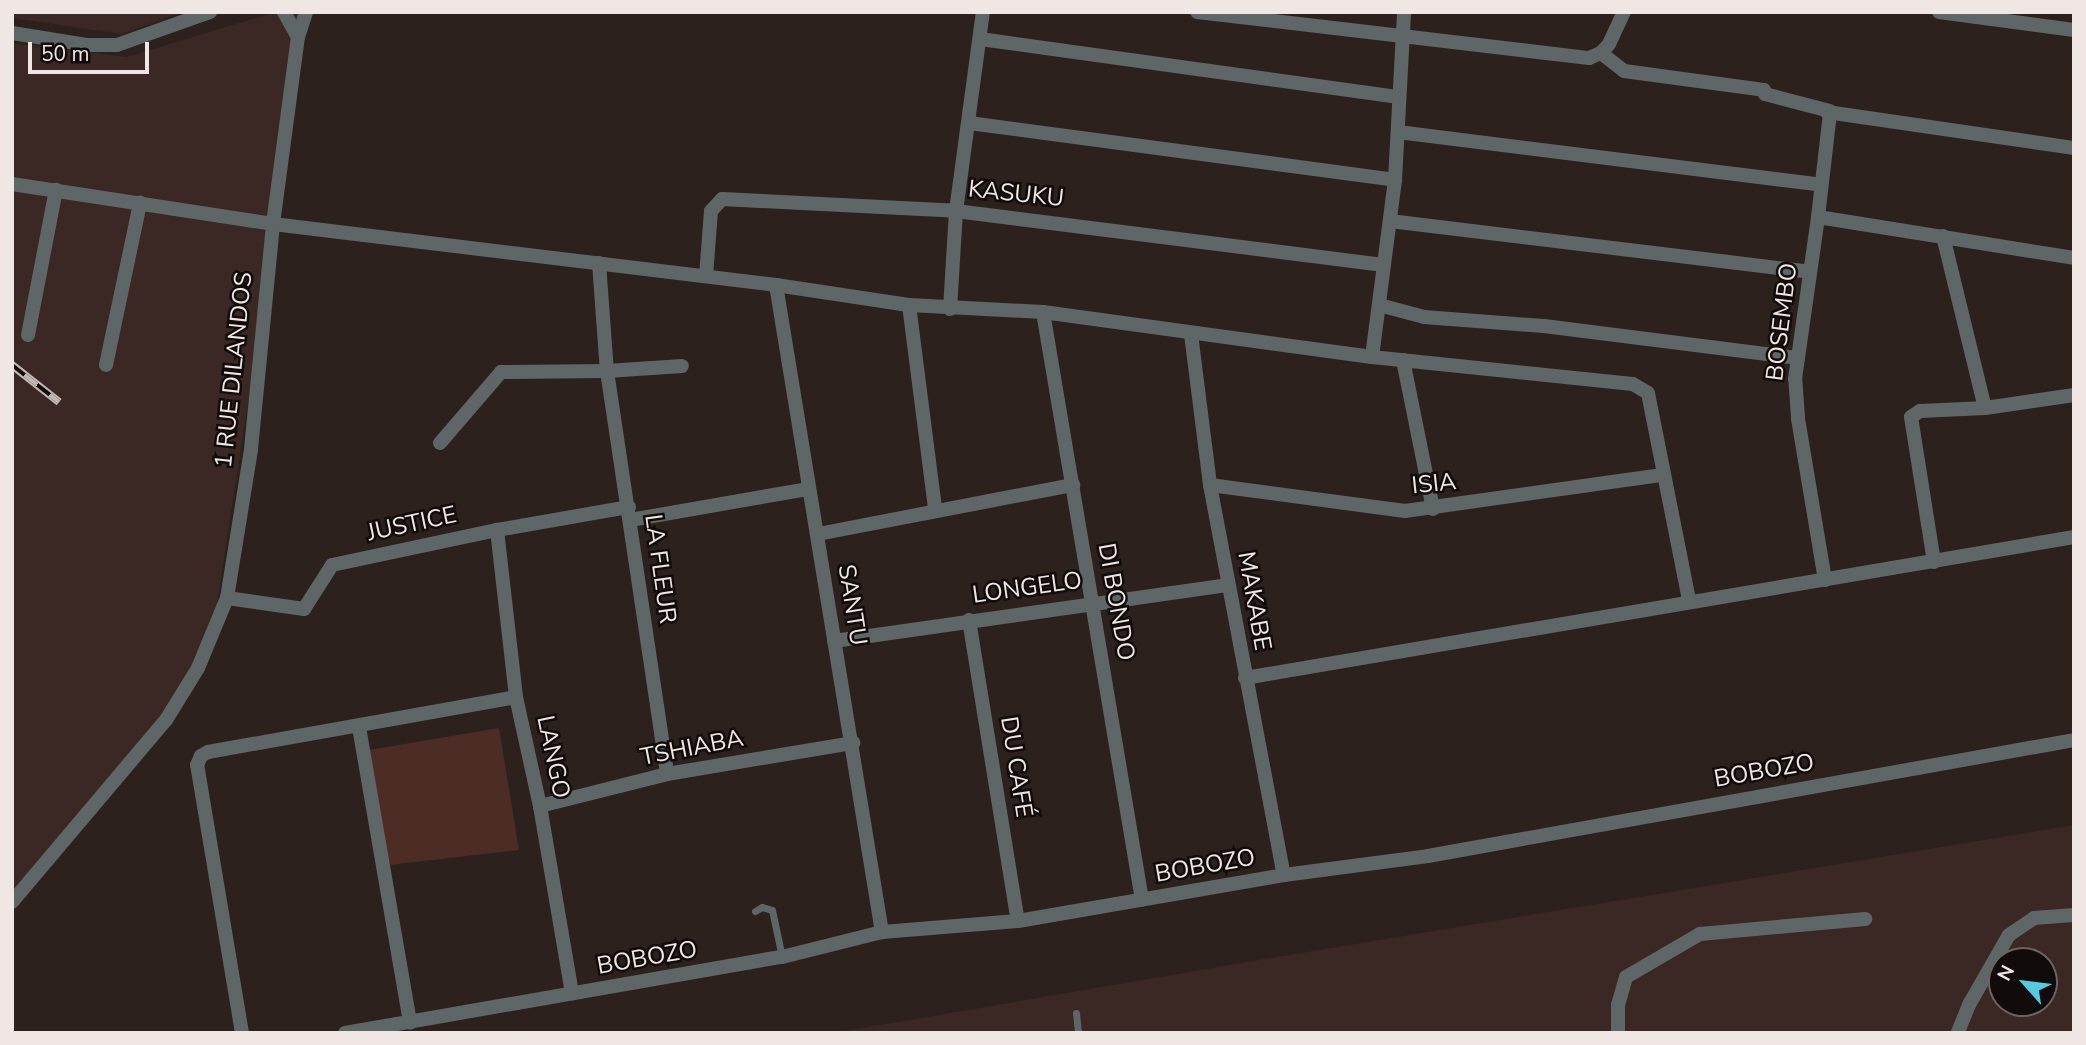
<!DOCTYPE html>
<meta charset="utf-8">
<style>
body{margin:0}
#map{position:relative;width:2086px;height:1045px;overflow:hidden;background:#2d211e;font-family:"Nunito Sans",sans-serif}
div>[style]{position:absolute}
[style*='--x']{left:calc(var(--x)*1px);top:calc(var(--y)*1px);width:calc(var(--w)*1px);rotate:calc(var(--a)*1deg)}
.built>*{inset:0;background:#3b2824}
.green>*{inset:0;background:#4d2c26}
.service>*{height:7px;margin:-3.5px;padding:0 3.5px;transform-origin:3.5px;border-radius:3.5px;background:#5f6667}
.minor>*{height:14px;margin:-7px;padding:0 7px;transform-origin:7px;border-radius:7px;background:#5f6667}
.rail>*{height:8px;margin-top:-4px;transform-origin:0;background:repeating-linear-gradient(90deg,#110c0b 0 16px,#c1b7b5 0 32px);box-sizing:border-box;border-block:2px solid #c1b7b5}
span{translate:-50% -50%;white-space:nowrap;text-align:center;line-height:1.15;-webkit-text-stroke:5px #110c0b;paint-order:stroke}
.street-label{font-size:24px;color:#f0e7e5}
.frame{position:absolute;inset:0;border:14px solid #f0e7e5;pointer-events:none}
.north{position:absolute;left:1988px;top:947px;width:70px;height:70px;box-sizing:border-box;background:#110c0b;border:2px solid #6a6462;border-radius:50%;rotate:298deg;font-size:19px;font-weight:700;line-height:28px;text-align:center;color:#f0e7e5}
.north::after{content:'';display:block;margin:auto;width:24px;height:32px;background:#56c9e0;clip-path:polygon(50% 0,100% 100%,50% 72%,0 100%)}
.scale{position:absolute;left:28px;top:42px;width:121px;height:32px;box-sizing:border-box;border:4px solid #f0e7e5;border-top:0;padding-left:9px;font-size:21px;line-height:24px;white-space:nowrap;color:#f0e7e5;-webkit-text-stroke:5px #110c0b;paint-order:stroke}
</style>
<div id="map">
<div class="built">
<div style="clip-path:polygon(12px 12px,182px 12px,122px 34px,12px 18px)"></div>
<div style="clip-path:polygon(276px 12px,308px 12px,216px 610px,170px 712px,12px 903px,12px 43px,127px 57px)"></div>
<div style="clip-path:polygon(evenodd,2074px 825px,2074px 1033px,834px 1033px,1259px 960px,2074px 825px,2002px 961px,2044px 961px,2044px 1003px,2002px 1003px,2002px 961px)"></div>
</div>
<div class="green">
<div style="clip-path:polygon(499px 728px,519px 850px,389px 865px,369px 750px)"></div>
</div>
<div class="service">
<div style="--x:755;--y:911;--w:8;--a:-30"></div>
<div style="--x:762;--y:907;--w:10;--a:17"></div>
<div style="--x:772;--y:910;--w:48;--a:78"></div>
<div style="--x:1076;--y:1013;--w:20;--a:84"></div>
</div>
<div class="minor">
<div style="--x:284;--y:12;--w:29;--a:61"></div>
<div style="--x:1197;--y:12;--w:395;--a:6.7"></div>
<div style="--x:1589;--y:58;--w:13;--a:-23"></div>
<div style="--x:1601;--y:53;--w:12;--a:-48"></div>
<div style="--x:1609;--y:44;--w:35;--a:-65"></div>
<div style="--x:1939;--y:12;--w:136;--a:7.6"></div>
<div style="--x:12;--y:33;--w:77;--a:9"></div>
<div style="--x:88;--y:45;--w:29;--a:0"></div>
<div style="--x:117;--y:45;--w:99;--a:-19.5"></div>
<div style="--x:980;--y:39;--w:423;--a:7.9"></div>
<div style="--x:1601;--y:53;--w:29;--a:38"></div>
<div style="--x:1624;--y:71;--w:141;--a:7.7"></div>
<div style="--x:1764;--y:90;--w:4;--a:76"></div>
<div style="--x:1765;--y:94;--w:67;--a:14.7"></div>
<div style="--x:969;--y:123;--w:430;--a:7.6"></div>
<div style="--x:1398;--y:132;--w:426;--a:7.1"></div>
<div style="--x:12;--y:184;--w:264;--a:8.7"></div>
<div style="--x:273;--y:224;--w:507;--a:6.91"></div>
<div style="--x:776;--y:285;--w:134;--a:8.6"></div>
<div style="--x:909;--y:305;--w:134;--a:3"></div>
<div style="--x:1043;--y:312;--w:332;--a:7.8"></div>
<div style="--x:1372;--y:357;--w:262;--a:5.9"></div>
<div style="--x:1633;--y:384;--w:17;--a:31"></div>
<div style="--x:1648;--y:393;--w:211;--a:78.8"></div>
<div style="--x:1818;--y:217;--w:259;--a:9.1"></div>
<div style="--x:1390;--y:221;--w:423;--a:6.9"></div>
<div style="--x:1943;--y:236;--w:177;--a:76.3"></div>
<div style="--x:599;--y:263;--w:108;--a:85.8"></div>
<div style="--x:607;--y:371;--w:407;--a:81.5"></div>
<div style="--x:706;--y:276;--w:65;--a:-85.6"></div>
<div style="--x:711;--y:211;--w:16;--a:-47"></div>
<div style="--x:722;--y:199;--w:234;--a:2.9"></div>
<div style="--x:956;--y:211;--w:431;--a:7.2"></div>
<div style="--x:776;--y:285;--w:656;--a:80.7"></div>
<div style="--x:909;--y:305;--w:206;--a:82.7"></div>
<div style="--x:1379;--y:305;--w:47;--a:14.9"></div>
<div style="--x:1424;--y:317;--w:120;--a:4.3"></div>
<div style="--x:1544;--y:326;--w:256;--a:7.2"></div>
<div style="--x:950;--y:309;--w:98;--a:-86.5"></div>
<div style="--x:956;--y:211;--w:201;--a:-82.3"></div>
<div style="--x:1043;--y:312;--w:596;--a:80.44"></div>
<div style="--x:1191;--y:334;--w:152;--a:82.8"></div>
<div style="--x:1210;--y:485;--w:397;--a:79.3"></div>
<div style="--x:28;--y:335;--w:148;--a:-79.1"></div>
<div style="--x:1372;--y:357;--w:178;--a:-82.6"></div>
<div style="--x:1395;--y:180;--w:168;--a:-86.9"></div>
<div style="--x:1403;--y:360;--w:152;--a:78.6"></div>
<div style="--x:106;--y:365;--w:166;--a:-78.1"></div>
<div style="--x:440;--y:443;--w:94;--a:-49.3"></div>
<div style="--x:501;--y:372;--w:106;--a:-0.5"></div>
<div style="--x:607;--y:371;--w:75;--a:-3.8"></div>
<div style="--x:1210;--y:485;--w:197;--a:7.6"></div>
<div style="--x:1405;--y:511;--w:260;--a:-8"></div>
<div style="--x:630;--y:520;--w:180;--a:-9.9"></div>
<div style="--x:497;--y:530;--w:168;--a:83.5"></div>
<div style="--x:516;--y:697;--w:112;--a:77.6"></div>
<div style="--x:540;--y:806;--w:190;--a:80.3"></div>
<div style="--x:818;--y:534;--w:260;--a:-10.9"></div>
<div style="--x:1934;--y:562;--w:147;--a:-99"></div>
<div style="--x:1911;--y:417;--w:11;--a:-34"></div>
<div style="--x:1920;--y:411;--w:65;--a:-2.6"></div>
<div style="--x:1985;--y:408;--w:90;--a:-8.3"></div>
<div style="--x:1825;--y:580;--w:164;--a:-99.5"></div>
<div style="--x:1798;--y:418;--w:39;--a:-94"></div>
<div style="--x:1795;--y:379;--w:164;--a:-81.9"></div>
<div style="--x:1818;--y:217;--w:105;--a:-83.4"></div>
<div style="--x:1830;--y:113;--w:3;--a:-162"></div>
<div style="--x:1827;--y:112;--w:250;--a:8.3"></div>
<div style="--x:227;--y:598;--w:78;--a:8.1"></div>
<div style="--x:304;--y:609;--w:52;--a:-57.5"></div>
<div style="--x:332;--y:565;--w:169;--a:-12"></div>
<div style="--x:497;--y:530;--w:134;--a:-9.9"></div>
<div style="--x:969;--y:620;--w:305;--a:80.8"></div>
<div style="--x:834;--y:641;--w:397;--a:-8.1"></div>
<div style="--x:1245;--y:678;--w:841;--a:-9.65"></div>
<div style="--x:359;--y:727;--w:300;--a:80.2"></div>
<div style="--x:540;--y:806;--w:131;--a:-14.1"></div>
<div style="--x:667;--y:774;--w:189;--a:-9.5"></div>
<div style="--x:12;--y:902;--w:238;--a:-49.8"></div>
<div style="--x:166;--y:720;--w:61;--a:-58.4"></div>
<div style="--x:198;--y:668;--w:76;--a:-67.5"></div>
<div style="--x:227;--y:598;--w:151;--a:-80.8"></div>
<div style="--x:251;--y:449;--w:226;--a:-84.4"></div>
<div style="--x:273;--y:224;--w:189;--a:-82.4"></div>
<div style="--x:298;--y:37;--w:26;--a:-72"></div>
<div style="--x:1958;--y:1032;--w:31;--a:-68"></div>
<div style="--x:1970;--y:1003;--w:78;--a:-60.2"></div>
<div style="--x:2009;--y:935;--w:30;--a:-34"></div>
<div style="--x:2034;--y:918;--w:40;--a:-4.3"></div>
<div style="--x:242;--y:1033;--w:272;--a:-99.5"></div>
<div style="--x:197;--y:765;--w:10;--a:-66"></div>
<div style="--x:201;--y:756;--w:8;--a:-30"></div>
<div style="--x:208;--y:752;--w:313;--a:-10.1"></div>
<div style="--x:345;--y:1033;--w:444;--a:-9.9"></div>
<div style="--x:782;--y:957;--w:103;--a:-14"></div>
<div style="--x:882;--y:932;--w:136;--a:-4.6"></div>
<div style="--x:1018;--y:921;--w:270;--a:-9.8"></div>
<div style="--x:1284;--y:875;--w:145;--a:-7.5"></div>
<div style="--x:1428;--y:856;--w:656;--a:-10.18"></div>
<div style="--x:1618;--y:1033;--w:28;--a:-90"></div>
<div style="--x:1618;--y:1005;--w:29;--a:-74"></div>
<div style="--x:1626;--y:977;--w:86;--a:-30.2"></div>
<div style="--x:1700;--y:934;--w:166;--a:-5.2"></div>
</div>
<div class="rail">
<div style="--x:12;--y:365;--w:60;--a:38.2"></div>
</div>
<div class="street-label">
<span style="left:1016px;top:194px;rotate:6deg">KASUKU</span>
<span style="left:1782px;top:322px;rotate:-83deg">BOSEMBO</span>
<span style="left:234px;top:370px;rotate:-84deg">1 RUE DILANDOS</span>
<span style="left:1434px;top:484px;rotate:-6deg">ISIA</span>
<span style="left:412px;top:524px;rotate:-12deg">JUSTICE</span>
<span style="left:660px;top:569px;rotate:82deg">LA FLEUR</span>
<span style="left:1027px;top:588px;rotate:-8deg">LONGELO</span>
<span style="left:1254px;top:601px;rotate:80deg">MAKABE</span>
<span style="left:1116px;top:602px;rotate:80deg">DI BONDO</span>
<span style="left:852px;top:605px;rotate:81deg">SANTU</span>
<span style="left:692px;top:748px;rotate:-11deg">TSHIABA</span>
<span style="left:553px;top:757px;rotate:78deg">LANGO</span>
<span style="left:1016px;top:767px;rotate:81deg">DU CAFÉ</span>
<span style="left:1764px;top:771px;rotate:-10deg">BOBOZO</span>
<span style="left:1205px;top:866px;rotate:-10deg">BOBOZO</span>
<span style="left:647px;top:958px;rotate:-10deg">BOBOZO</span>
</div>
<div class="frame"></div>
<div class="north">N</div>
<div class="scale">50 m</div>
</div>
